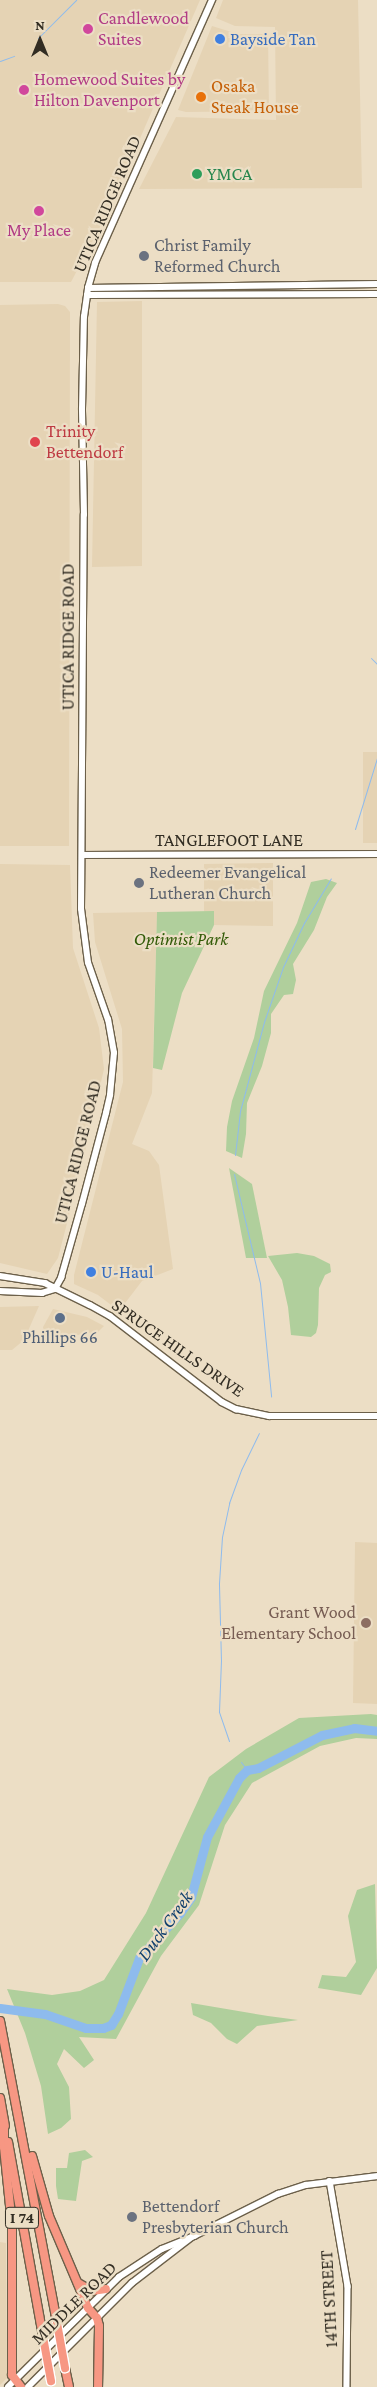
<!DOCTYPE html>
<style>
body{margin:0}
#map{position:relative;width:377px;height:2387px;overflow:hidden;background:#ecdec5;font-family:"Crimson Pro",serif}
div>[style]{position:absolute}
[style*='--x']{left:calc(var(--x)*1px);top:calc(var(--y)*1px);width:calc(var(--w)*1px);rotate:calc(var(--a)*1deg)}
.built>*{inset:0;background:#e5d3b4}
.green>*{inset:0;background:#b0cf9c}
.stream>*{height:1px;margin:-0.5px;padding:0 0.5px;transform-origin:0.5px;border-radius:0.5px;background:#8ebbed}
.river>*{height:9px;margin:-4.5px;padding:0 4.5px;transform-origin:4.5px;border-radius:4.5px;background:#8ebbed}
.roads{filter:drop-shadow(1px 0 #6c604a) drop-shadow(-1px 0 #6c604a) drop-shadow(0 1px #6c604a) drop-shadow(0 -1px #6c604a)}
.secondary>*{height:5.5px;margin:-2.75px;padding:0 2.75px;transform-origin:2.75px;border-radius:2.75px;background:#fff}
.highway>*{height:8px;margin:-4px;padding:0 4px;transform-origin:4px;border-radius:4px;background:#f79783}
.bridges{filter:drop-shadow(1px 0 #fff) drop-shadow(-1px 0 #fff) drop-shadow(0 1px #fff) drop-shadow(0 -1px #fff)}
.highway-bridge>*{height:8px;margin:-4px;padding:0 4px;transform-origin:4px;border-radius:4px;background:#f79783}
.dots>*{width:14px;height:14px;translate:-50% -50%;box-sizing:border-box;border:2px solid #ecdec5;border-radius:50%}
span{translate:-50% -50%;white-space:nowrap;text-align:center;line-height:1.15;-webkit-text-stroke:4.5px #ecdec5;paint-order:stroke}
.shield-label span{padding:1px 4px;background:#ecdec5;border:1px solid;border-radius:4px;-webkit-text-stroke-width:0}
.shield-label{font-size:16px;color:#322d23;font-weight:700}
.hotel-label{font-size:18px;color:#b23c85}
.left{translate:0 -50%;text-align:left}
.shop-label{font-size:18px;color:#366cbe}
.food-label{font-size:18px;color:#c56008}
.leisure-label{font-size:18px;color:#27864d}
.street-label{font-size:18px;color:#322d23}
.worship-label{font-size:18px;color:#5b616d}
.health-label{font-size:18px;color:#be3a42}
.park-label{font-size:18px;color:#325b07;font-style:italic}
.service-label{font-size:18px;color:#4e5e75}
.education-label{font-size:18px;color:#785e54}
.right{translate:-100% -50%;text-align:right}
.water-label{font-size:19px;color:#103f6d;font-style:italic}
.north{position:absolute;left:15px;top:15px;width:50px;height:50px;-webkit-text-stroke:4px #ecdec5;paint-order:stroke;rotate:0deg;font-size:14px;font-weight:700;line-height:20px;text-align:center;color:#322d23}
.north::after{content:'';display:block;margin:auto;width:18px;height:22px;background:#322d23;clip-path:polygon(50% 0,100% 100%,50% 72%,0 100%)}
</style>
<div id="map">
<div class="built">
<div style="clip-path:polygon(0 0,200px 0,109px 210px,71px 282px,0 282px)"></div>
<div style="clip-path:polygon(223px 0,358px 0,362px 188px,139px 189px,176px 117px,276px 120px,275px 27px,235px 26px,216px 18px)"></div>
<div style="clip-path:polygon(212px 26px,238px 34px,268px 34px,269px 111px,186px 112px,178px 110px)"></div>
<div style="clip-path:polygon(142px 301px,142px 566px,92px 567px,97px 302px)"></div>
<div style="clip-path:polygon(58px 304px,65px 306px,70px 312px,69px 846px,0 846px,0 305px)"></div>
<div style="clip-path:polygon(363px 752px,377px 752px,377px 843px,363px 843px)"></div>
<div style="clip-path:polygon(273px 863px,273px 926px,214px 925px,214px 912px,204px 912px,204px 864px)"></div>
<div style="clip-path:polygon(0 864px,70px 865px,73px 948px,99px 1028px,104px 1069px,80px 1173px,58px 1258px,47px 1274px,0 1263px)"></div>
<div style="clip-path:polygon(157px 912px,152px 1093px,132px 1144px,149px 1151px,159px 1165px,173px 1269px,142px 1281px,119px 1311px,98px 1295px,74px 1284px,74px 1275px,123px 1082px,122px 1029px,95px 942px,93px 913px)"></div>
<div style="clip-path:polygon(39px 1306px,24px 1340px,12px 1350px,0 1350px,0 1307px)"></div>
<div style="clip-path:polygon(53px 1309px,87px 1317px,104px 1326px,98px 1332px,45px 1340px,43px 1327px)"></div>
<div style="clip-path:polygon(355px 1542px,377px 1543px,377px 1704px,353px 1703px)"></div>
<div style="clip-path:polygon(0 2242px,6px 2243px,7px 2378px,0 2385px)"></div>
</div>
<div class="green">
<div style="clip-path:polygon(326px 879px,337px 883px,327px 897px,314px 930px,293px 964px,296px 980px,293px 994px,284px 995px,271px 1014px,271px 1033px,262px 1066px,247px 1103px,246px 1134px,242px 1158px,226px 1151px,227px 1127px,232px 1101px,254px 1038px,264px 991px,297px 923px,311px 882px)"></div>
<div style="clip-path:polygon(214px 911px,214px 925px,182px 993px,162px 1070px,153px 1068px,157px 912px)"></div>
<div style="clip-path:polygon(229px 1168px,252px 1184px,267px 1258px,246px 1258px)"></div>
<div style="clip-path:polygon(297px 1253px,314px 1256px,330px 1264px,331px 1272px,325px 1275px,319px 1288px,318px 1325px,316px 1333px,311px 1337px,291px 1335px,288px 1307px,282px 1280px,268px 1256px)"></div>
<div style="clip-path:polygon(371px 1714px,377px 1715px,377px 1739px,356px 1738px,320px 1746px,252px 1783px,225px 1825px,199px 1905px,161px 1956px,116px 2039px,79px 2037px,94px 2060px,84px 2068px,64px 2049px,57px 2064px,69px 2087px,71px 2119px,61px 2128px,48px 2134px,41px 2086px,25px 2033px,7px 1989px,52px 1995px,80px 1991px,104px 1980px,146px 1913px,209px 1777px,246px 1749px,299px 1718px)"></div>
<div style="clip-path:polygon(375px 1884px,377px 1968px,361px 1995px,318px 1988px,322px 1975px,346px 1977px,356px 1962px,348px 1916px,357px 1890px)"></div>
<div style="clip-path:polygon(191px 2003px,268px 2016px,298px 2020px,257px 2026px,237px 2044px,227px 2039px,211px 2023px,193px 2015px)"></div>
<div style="clip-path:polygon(85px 2150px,93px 2157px,82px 2161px,76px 2201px,58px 2199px,56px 2186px,56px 2168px,67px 2168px,69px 2153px)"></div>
</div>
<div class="stream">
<div style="--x:38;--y:38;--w:54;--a:-45"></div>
<div style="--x:0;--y:61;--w:15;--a:-20"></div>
<div style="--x:371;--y:658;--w:8;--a:45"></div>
<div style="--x:355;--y:829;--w:74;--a:-72.8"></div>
<div style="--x:235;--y:1155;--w:44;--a:-83.5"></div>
<div style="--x:240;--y:1111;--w:92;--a:-74.9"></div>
<div style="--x:264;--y:1022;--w:58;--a:-70.9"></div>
<div style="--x:283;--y:967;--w:49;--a:-64.5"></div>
<div style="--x:304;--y:923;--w:52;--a:-59"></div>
<div style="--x:234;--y:1174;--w:112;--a:76.6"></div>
<div style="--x:260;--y:1283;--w:114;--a:84.4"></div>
<div style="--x:229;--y:1741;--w:31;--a:-109"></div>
<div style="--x:219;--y:1712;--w:51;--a:-87.8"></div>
<div style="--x:221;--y:1661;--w:78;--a:-91.5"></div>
<div style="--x:219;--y:1583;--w:46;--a:-86.3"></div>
<div style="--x:222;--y:1537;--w:35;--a:-78"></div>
<div style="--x:229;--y:1503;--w:35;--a:-70"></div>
<div style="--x:241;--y:1470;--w:41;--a:-64.1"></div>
<div style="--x:241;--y:1762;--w:10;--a:53"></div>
</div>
<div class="river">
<div style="--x:0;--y:2008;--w:45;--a:7.6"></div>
<div style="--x:45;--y:2014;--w:43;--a:18.9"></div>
<div style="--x:86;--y:2028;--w:17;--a:0"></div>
<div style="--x:103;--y:2028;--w:9;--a:-21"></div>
<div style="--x:111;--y:2025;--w:13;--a:-58"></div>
<div style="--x:118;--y:2014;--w:60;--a:-69.4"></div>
<div style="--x:139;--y:1958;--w:61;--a:-47.7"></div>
<div style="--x:180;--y:1913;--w:19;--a:-55"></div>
<div style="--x:191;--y:1897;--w:62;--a:-75.1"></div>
<div style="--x:207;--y:1837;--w:67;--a:-61.5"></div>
<div style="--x:239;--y:1778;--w:11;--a:-45"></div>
<div style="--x:247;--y:1770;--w:11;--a:-10"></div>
<div style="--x:258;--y:1768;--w:72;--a:-27.3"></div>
<div style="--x:322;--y:1735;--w:33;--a:-12"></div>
<div style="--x:354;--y:1728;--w:23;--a:7"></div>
</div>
<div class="roads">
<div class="secondary">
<div style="--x:88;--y:288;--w:289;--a:-0.8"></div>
<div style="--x:87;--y:295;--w:290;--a:-0.2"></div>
<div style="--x:82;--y:855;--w:295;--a:-0.2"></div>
<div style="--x:0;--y:1276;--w:46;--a:8.8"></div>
<div style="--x:45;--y:1283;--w:50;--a:26.1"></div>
<div style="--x:90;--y:1305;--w:23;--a:29"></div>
<div style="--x:110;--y:1316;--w:141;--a:37.5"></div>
<div style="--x:222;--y:1402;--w:16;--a:27"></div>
<div style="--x:236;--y:1409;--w:34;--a:12"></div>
<div style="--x:269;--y:1416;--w:108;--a:0"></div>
<div style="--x:55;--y:1289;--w:13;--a:-61"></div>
<div style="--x:61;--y:1278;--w:77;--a:-74.2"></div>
<div style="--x:82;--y:1204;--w:94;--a:-75.2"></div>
<div style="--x:106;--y:1113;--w:18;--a:-77"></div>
<div style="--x:110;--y:1095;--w:42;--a:-84.6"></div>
<div style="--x:114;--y:1053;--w:34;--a:-100"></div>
<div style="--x:108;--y:1020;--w:60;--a:-109.3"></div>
<div style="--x:88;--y:963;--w:54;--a:-97.4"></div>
<div style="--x:81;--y:909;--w:394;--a:-89.6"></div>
<div style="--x:84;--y:515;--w:106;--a:-91.1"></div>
<div style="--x:82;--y:409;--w:92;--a:-88.8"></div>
<div style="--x:84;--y:317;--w:29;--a:-82"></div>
<div style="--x:88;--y:288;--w:26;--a:-74"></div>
<div style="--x:95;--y:263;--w:288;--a:-66"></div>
<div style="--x:0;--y:1291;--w:42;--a:2.7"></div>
<div style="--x:42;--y:1293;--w:14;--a:-17"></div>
<div style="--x:330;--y:2181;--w:107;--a:80.3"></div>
<div style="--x:348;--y:2286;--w:101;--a:90.6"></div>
<div style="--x:8;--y:2387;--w:156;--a:-44.7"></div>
<div style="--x:119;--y:2277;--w:51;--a:-33.1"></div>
<div style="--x:162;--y:2249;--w:35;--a:-22"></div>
<div style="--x:194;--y:2236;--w:94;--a:-26.6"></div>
<div style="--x:278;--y:2194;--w:29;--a:-18"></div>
<div style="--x:306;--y:2185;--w:72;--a:-7.2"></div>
<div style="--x:28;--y:2387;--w:147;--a:-45"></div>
<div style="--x:132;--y:2283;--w:76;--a:-37.5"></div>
</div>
<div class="highway">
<div style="--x:0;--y:2021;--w:307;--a:79.3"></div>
<div style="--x:0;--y:2098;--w:28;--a:80"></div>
<div style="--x:4;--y:2122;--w:25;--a:90"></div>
<div style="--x:4;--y:2147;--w:79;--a:84.2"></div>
<div style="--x:12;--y:2226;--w:149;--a:90"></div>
<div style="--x:12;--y:2375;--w:15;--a:53"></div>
<div style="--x:8;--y:2142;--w:198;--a:79.8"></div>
<div style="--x:32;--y:2156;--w:62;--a:74.2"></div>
<div style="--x:49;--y:2216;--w:100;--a:67"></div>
<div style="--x:88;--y:2308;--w:13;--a:48"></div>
<div style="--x:97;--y:2318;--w:8;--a:76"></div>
<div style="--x:99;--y:2326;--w:61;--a:90.9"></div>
<div style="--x:78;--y:2283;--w:16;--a:30"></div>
<div style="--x:92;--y:2291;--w:14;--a:-8"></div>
<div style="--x:65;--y:2368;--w:19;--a:78"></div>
</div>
</div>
<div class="bridges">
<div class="highway-bridge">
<div style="--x:57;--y:2323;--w:46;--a:79.9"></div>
<div style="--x:43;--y:2337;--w:45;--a:79.7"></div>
</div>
</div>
<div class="dots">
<div style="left:88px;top:29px;background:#d1479c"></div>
<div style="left:220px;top:39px;background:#3f7fe0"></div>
<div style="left:24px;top:90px;background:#d1479c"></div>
<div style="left:201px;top:97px;background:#e8710a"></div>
<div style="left:197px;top:174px;background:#2e9e5b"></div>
<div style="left:39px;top:211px;background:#d1479c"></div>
<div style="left:144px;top:256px;background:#6b7280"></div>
<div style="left:35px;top:442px;background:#e0444e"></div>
<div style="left:139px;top:883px;background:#6b7280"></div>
<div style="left:91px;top:1272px;background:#3f7fe0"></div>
<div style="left:60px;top:1318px;background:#5c6f8a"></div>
<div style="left:366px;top:1623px;background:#8d6e63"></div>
<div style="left:132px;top:2217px;background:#6b7280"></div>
</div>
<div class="shield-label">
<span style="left:22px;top:2218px">I 74</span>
</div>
<div class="hotel-label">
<span class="left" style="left:98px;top:29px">Candlewood<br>Suites</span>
<span class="left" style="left:34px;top:90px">Homewood Suites by<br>Hilton Davenport</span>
<span style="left:39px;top:230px">My Place</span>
</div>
<div class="shop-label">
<span class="left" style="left:230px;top:39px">Bayside Tan</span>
<span class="left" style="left:101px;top:1272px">U-Haul</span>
</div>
<div class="food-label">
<span class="left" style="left:211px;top:97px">Osaka<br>Steak House</span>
</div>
<div class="leisure-label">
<span class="left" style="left:207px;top:174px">YMCA</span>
</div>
<div class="street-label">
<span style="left:107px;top:204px;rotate:-67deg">UTICA RIDGE ROAD</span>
<span style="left:68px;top:637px;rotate:-90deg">UTICA RIDGE ROAD</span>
<span style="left:229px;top:840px">TANGLEFOOT LANE</span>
<span style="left:78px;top:1152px;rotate:-76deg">UTICA RIDGE ROAD</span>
<span style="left:178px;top:1348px;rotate:35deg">SPRUCE HILLS DRIVE</span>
<span style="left:329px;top:2299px;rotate:-93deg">14TH STREET</span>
<span style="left:74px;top:2303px;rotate:-44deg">MIDDLE ROAD</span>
</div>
<div class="worship-label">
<span class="left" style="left:154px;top:256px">Christ Family<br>Reformed Church</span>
<span class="left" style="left:149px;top:883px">Redeemer Evangelical<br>Lutheran Church</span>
<span class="left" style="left:142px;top:2217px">Bettendorf<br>Presbyterian Church</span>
</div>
<div class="health-label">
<span class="left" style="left:46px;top:442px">Trinity<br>Bettendorf</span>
</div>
<div class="park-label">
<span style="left:181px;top:939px">Optimist Park</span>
</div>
<div class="service-label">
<span style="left:60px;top:1337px">Phillips 66</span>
</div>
<div class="education-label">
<span class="right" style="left:356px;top:1623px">Grant Wood<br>Elementary School</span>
</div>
<div class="water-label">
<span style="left:165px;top:1926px;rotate:-54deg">Duck Creek</span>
</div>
<div class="north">N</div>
</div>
